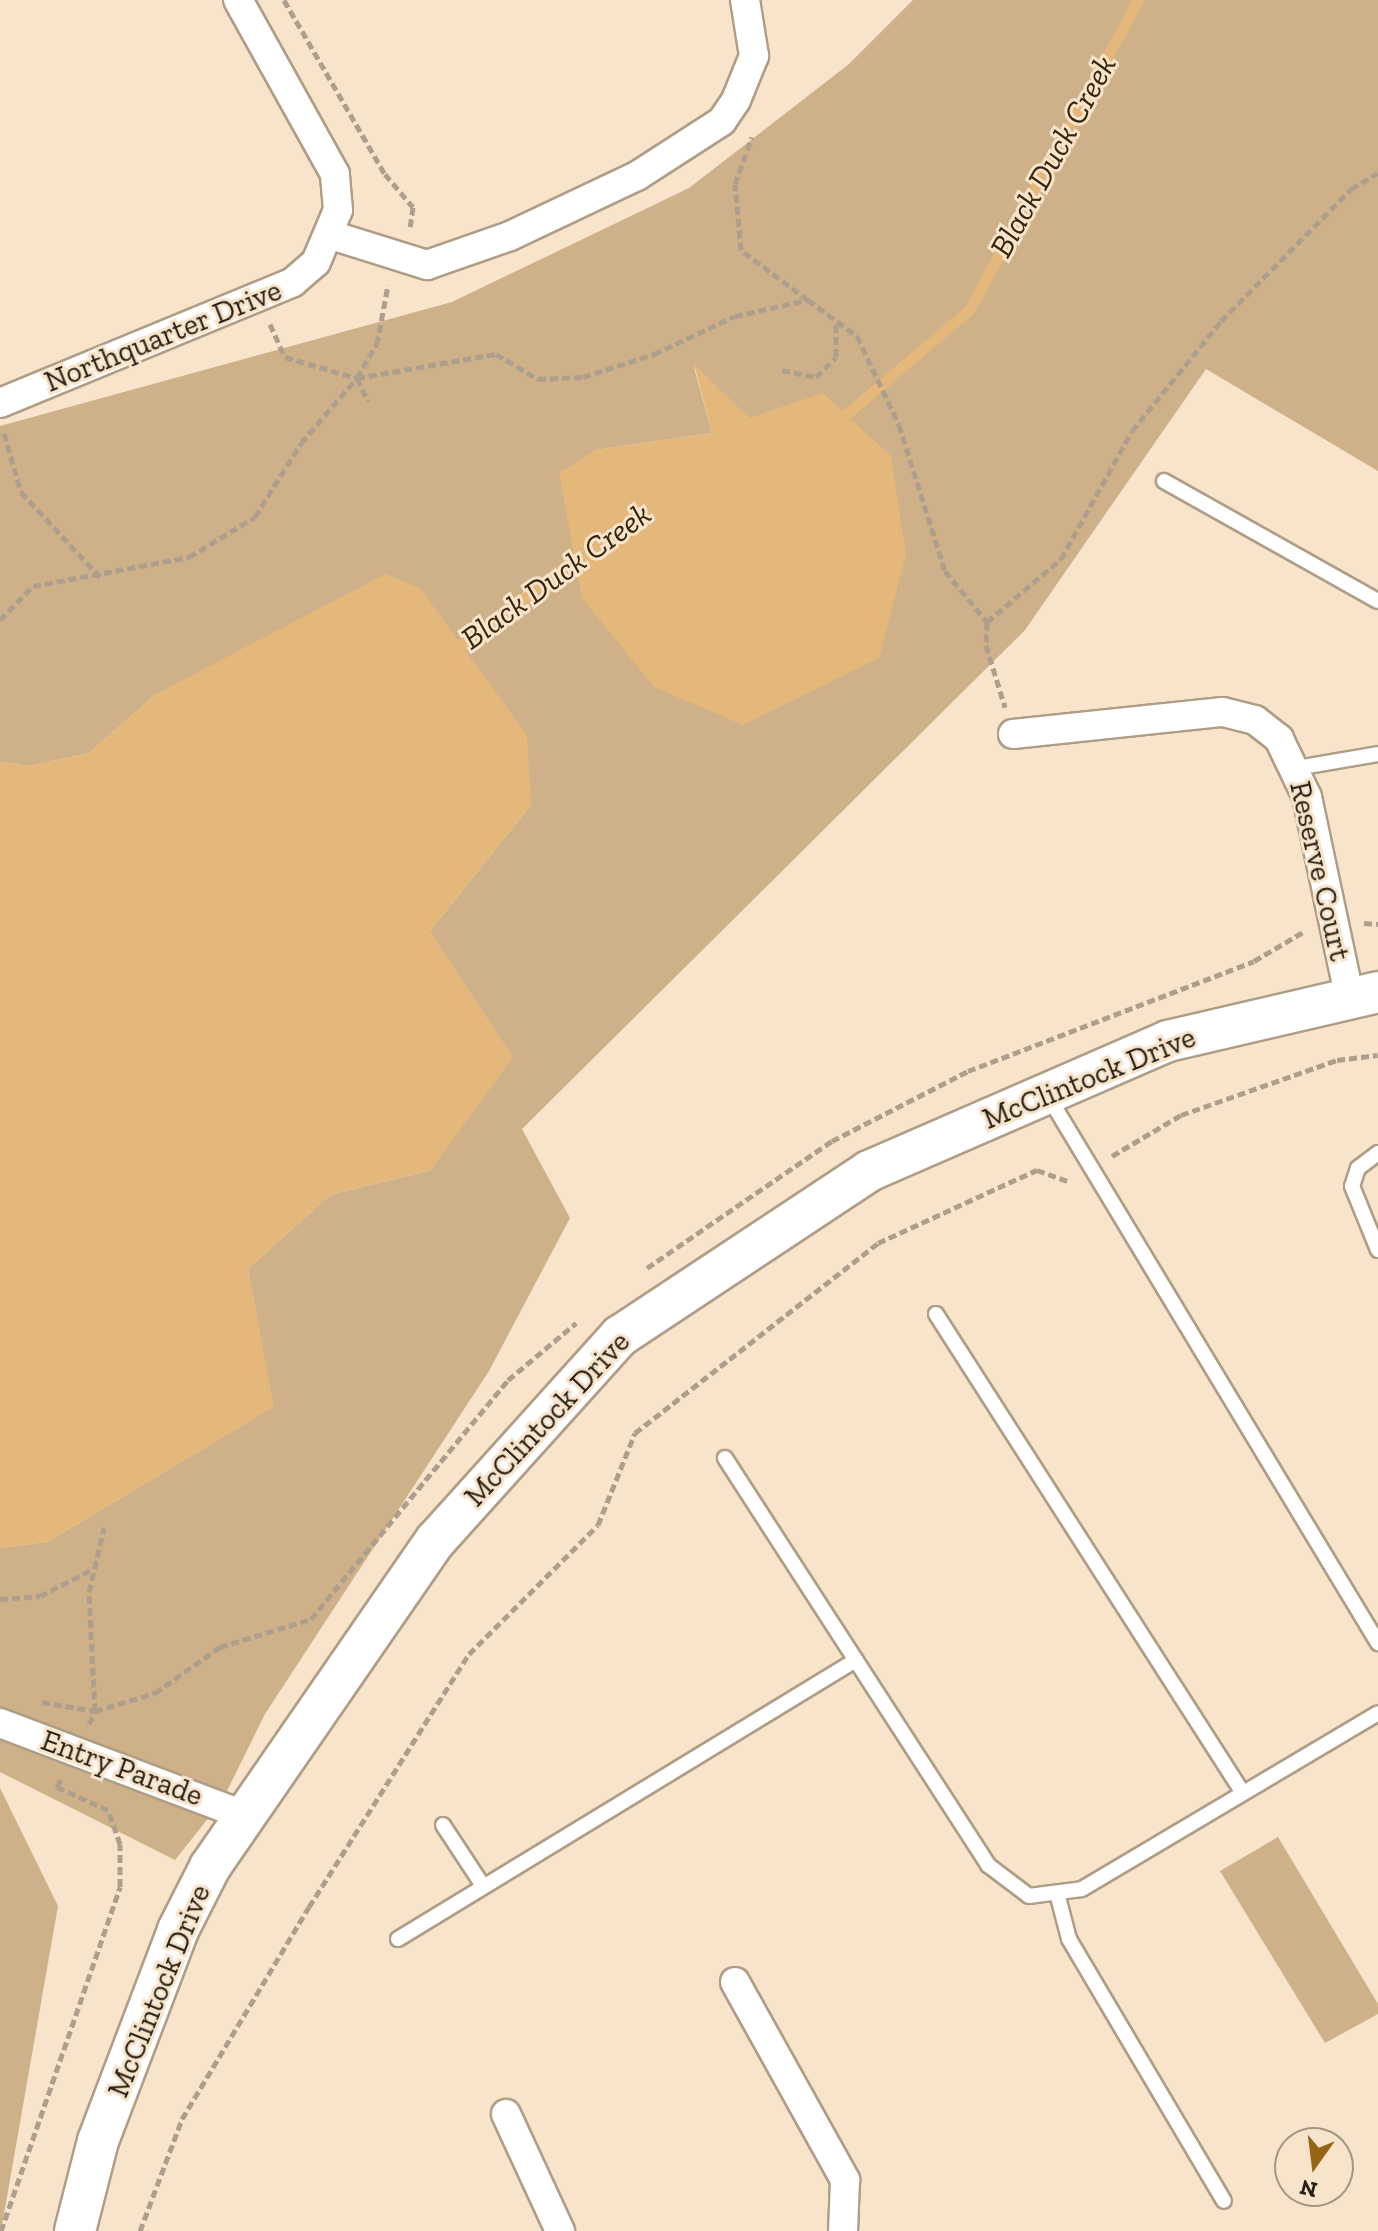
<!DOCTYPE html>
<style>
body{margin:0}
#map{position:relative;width:1378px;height:2231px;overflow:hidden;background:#f7e4cb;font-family:"Zilla Slab",serif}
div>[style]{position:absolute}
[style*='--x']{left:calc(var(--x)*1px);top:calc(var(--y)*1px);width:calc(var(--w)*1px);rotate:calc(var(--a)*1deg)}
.green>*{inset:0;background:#ceb089}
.water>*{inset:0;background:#e4b77b}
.stream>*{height:11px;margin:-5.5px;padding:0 5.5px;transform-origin:5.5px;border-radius:5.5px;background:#e4b77b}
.path>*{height:5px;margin-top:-2.5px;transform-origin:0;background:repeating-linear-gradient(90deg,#ae9f8c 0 8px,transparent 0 12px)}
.roads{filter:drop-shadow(2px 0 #af9d86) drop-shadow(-2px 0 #af9d86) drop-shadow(0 2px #af9d86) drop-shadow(0 -2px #af9d86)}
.lane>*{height:14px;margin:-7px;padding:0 7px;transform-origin:7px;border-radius:7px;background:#fff}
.street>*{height:28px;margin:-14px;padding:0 14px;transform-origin:14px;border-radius:14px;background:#fff}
.secondary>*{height:40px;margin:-20px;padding:0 20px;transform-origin:20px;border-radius:20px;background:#fff}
span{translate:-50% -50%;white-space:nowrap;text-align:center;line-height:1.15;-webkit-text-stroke:6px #f7e4cb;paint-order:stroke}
.street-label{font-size:30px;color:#272017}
.water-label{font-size:32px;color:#372509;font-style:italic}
.north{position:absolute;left:1274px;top:2127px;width:80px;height:80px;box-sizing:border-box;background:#f7e4cb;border:2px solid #a49683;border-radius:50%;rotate:194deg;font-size:22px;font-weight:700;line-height:32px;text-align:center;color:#272017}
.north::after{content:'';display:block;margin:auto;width:28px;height:36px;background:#956514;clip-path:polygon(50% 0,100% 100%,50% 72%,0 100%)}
</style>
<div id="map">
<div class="green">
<div style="clip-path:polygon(evenodd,913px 0,1378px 0,1378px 471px,1206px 369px,1025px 630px,522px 1129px,570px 1218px,489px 1371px,265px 1714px,222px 1801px,175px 1860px,0 1772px,0 1548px,47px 1542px,273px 1407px,248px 1269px,330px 1195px,431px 1170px,430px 931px,531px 805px,156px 694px,89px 753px,30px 766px,0 762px,0 426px,452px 302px,689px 188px,849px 64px,913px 0,694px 367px,749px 418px,743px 725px,595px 450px,712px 433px,694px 367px)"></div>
<div style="clip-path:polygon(0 1788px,58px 1906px,1px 2231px,0 2231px)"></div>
<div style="clip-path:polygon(1278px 1837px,1378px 2004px,1378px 2014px,1325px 2043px,1220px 1871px)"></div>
</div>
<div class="water">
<div style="clip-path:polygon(694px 364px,749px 418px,823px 393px,891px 456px,906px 555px,879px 658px,743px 725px,654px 687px,582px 598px,559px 473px,595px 450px,712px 433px)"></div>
<div style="clip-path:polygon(385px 574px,420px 588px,527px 735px,531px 805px,430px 931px,513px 1057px,431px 1170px,330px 1195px,248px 1269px,274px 1407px,47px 1542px,0 1548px,0 762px,30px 766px,89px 753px,156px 694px)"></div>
</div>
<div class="stream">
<div style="--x:836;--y:423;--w:175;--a:-40.4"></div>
<div style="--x:969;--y:310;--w:353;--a:-61.4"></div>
<div style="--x:452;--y:652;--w:167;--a:-37.2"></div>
</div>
<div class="path">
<div style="--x:284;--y:0;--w:201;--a:59.9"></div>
<div style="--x:385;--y:174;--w:43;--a:49.7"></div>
<div style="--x:413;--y:207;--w:21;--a:98"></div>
<div style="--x:808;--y:300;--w:61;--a:36.3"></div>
<div style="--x:857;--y:336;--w:98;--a:64.7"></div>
<div style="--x:899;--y:425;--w:153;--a:72.5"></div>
<div style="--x:945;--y:571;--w:66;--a:50.5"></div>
<div style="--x:987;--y:622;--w:97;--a:-40.4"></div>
<div style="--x:1061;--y:559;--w:146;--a:-61"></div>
<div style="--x:1132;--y:431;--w:141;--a:-51"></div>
<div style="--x:1221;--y:321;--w:185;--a:-45.4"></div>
<div style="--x:1351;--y:189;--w:31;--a:-31"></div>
<div style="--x:270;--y:324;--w:36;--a:66"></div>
<div style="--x:285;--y:357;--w:75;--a:16.3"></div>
<div style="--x:357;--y:378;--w:39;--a:-60"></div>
<div style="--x:377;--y:344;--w:60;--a:-79.4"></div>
<div style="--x:782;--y:370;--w:35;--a:12"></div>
<div style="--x:816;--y:377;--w:28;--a:-45"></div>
<div style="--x:836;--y:357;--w:35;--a:-90"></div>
<div style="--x:357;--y:378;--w:26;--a:65"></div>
<div style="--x:4;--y:433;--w:61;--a:73.9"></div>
<div style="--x:21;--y:492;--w:116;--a:47.1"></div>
<div style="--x:0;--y:620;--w:47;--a:-45.9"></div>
<div style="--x:33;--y:586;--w:159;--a:-10.5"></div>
<div style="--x:189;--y:557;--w:77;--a:-31.2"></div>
<div style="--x:255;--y:517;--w:87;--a:-58.1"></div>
<div style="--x:301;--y:443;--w:86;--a:-49.3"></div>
<div style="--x:357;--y:378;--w:141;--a:-9.8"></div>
<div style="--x:496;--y:354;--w:49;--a:30.8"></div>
<div style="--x:538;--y:379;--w:45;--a:-2.5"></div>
<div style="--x:583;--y:377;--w:75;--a:-17.9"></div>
<div style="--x:654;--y:354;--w:89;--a:-25.1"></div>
<div style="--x:735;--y:316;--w:75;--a:-12.4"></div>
<div style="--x:808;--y:300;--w:84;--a:-143.3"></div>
<div style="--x:741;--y:250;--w:66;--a:-95.2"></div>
<div style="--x:735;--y:184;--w:50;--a:-70.1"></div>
<div style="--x:987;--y:622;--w:23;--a:92"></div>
<div style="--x:986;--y:645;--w:65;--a:73"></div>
<div style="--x:1364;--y:923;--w:14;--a:4"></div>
<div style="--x:1112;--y:1156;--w:80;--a:-30.7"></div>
<div style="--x:1181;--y:1115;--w:165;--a:-19.4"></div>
<div style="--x:1337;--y:1060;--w:41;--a:-7"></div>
<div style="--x:647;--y:1268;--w:224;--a:-34.5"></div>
<div style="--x:832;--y:1141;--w:153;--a:-27.2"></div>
<div style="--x:968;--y:1071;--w:306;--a:-21"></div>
<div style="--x:1254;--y:961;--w:57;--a:-30.6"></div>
<div style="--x:0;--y:1599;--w:40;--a:-4.3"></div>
<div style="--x:40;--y:1596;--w:57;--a:-27"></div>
<div style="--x:42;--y:1702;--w:54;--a:9.6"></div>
<div style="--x:95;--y:1711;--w:63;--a:-16.7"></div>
<div style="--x:155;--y:1693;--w:80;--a:-35.3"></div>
<div style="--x:220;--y:1647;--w:95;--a:-17.1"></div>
<div style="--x:311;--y:1619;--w:310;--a:-50.5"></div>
<div style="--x:508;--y:1380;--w:89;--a:-40"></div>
<div style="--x:89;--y:1724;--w:14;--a:-65"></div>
<div style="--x:95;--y:1711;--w:119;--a:-92.9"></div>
<div style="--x:89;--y:1592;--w:66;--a:-76.8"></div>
<div style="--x:1;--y:2231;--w:364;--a:-70.9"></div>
<div style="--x:120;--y:1887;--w:43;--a:-90"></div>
<div style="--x:120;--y:1844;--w:36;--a:-109"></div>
<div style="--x:108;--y:1810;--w:56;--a:-155.7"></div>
<div style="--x:57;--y:1787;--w:9;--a:-63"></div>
<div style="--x:140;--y:2231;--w:120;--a:-69.4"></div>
<div style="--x:182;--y:2119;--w:247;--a:-59.1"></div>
<div style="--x:309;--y:1907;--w:299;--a:-57.7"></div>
<div style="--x:469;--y:1654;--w:182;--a:-45"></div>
<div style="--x:598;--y:1525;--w:99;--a:-68.1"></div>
<div style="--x:635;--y:1433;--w:308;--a:-38"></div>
<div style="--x:878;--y:1243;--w:175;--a:-24.7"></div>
<div style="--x:1037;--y:1170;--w:35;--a:20"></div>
</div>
<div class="roads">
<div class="lane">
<div style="--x:1164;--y:481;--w:245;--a:29.3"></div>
<div style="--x:1297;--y:768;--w:82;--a:-9.8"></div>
<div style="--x:1048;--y:1096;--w:639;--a:58.9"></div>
<div style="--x:1378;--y:1153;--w:25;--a:143"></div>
<div style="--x:1358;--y:1168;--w:19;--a:108"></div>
<div style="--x:1352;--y:1186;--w:69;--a:67.9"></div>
<div style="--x:936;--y:1314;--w:565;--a:57.35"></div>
<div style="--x:725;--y:1458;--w:485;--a:57.1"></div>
<div style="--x:988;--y:1865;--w:51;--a:37.1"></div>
<div style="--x:1029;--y:1896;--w:53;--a:-7.5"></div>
<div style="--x:1082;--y:1889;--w:344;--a:-30.7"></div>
<div style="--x:443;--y:1825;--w:73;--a:56.7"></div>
<div style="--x:1058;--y:1897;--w:43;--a:75.3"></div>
<div style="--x:1069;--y:1939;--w:304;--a:59.4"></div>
<div style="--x:398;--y:1939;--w:536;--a:-31.35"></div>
</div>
<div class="street">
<div style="--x:331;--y:235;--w:101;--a:17.4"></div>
<div style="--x:427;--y:265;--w:88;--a:-19.3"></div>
<div style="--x:510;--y:236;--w:140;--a:-25.3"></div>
<div style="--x:637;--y:176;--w:101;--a:-32.9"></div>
<div style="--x:722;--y:121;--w:25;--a:-56"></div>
<div style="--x:736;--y:100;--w:48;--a:-67.8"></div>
<div style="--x:754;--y:56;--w:57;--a:-99.1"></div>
<div style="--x:0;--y:403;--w:317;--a:-22.4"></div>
<div style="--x:293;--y:282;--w:30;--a:-41"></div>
<div style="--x:316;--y:262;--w:56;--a:-67.1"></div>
<div style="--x:338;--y:210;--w:36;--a:-95"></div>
<div style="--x:335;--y:174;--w:199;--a:-119.1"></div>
<div style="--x:1013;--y:734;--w:211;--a:-6"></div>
<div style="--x:1223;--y:712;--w:33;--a:14"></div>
<div style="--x:1255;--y:720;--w:31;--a:38"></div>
<div style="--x:1279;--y:739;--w:64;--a:64.2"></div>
<div style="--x:1307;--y:797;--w:202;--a:78"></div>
<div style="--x:0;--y:1723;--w:260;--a:20.7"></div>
<div style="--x:735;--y:1982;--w:227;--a:60.9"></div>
<div style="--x:845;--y:2180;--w:51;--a:92.2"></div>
<div style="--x:506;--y:2114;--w:129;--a:65.2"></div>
</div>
<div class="secondary">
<div style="--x:75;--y:2231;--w:93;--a:-75.7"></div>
<div style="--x:98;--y:2141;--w:226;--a:-69.2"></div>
<div style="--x:178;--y:1930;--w:71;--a:-63.1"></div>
<div style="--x:210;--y:1867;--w:397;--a:-55.4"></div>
<div style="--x:436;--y:1540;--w:275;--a:-48"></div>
<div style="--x:620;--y:1336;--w:299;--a:-33.5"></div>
<div style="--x:869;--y:1171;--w:326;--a:-23.5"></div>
<div style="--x:1168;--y:1041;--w:216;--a:-13.1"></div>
</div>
</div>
<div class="street-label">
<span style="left:163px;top:336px;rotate:-22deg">Northquarter Drive</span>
<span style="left:1320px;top:871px;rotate:77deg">Reserve Court</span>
<span style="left:1089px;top:1078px;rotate:-22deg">McClintock Drive</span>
<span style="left:547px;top:1419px;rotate:-47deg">McClintock Drive</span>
<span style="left:122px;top:1768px;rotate:20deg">Entry Parade</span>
<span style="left:159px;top:1991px;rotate:-68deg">McClintock Drive</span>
</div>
<div class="water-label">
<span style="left:1053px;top:156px;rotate:-61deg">Black Duck Creek</span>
<span style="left:556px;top:576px;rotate:-36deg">Black Duck Creek</span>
</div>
<div class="north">N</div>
</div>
